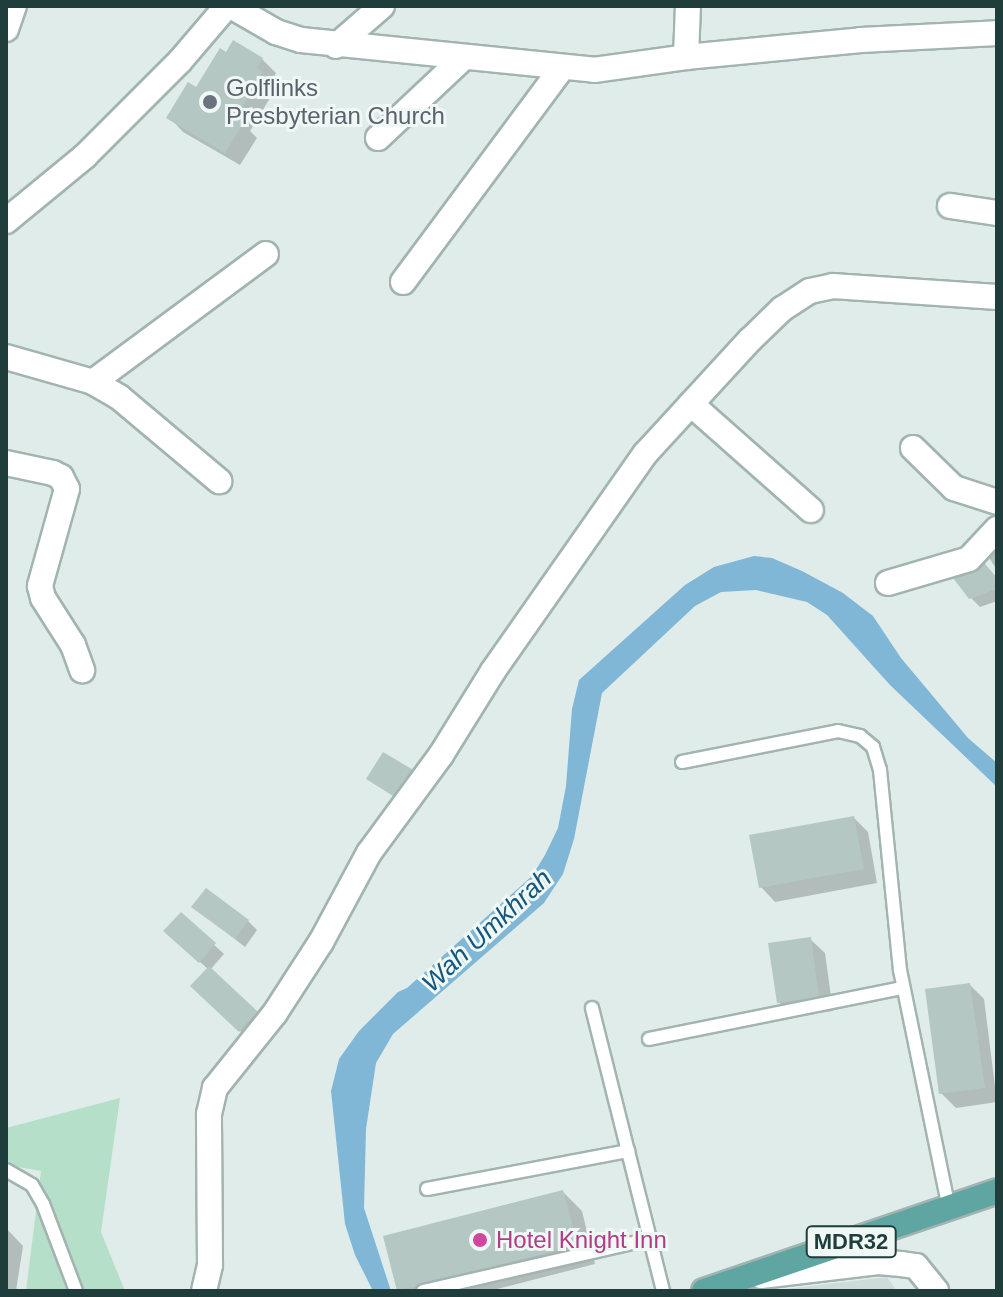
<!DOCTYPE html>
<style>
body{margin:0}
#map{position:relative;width:1003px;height:1297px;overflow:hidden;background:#dfece9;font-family:Helvetica,sans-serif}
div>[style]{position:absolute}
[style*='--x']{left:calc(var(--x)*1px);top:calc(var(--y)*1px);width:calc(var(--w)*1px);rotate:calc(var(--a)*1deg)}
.built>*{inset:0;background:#cddcd8}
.green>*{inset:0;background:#b6dfc9}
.water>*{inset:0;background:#81b7d6}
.shadow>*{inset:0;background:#0003}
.building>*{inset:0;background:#b4c7c2}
.roads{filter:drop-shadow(2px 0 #a2b4b1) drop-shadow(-2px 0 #a2b4b1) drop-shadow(0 2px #a2b4b1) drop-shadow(0 -2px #a2b4b1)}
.service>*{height:12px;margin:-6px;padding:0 6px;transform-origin:6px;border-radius:6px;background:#fff}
.minor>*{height:24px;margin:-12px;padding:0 12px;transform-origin:12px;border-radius:12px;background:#fff}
.tertiary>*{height:24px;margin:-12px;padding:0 12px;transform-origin:12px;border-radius:12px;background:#fff}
.primary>*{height:24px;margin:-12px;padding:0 12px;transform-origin:12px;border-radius:12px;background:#5fa5a2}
.dots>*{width:22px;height:22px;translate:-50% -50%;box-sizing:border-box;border:4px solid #f0f8f6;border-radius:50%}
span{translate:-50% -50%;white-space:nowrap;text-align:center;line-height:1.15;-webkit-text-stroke:6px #f0f8f6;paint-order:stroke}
.shield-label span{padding:2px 6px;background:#f0f8f6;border:2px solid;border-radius:6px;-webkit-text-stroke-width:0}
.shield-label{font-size:22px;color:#1f3d3b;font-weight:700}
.worship-label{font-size:24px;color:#5b616d}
.left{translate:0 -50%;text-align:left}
.hotel-label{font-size:24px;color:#b23c85}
.water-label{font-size:26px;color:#14567e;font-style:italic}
.frame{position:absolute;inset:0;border:8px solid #1f3d3b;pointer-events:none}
</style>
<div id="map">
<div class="built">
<div style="clip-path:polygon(887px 1277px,897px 1291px,769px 1291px)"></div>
</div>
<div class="green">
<div style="clip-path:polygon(120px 1098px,101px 1232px,125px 1291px,26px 1291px,41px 1171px,6px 1165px,6px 1128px)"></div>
</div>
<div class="water">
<div style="clip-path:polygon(754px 556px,772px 558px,802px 571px,843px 593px,873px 616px,901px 658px,968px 738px,997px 763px,997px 787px,890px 685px,827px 615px,807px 602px,756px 590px,721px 592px,695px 606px,602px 693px,574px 839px,563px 874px,544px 903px,393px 1034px,376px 1063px,366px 1129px,364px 1208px,391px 1291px,373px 1291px,355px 1255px,345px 1224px,331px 1091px,339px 1059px,359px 1031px,398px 992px,407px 988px,532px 876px,545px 855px,558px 828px,566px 786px,572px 709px,579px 680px,685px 585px,714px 567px)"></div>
</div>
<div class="shadow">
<div style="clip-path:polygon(262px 59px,276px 73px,271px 82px,276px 88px,250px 131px,257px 138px,240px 165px,183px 132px,169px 117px,197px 90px)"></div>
<div style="clip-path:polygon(997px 549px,997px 570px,988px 556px)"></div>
<div style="clip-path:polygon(997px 579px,997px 601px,980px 607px,971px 598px)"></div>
<div style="clip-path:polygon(854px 818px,868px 832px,877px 883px,775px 902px,761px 887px)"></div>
<div style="clip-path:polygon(194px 907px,248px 921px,257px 930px,245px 947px)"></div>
<div style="clip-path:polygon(181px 915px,224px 954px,210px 970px,266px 1022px,250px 1040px,201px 995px,208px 969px,175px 940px)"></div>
<div style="clip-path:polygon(810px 939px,825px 953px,833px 1011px,793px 1016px,779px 1002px)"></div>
<div style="clip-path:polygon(970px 985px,984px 999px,997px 1102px,956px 1108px,941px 1093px)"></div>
<div style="clip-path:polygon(563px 1192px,582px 1211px,595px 1264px,489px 1291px,398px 1290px)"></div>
<div style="clip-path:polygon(6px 1228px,23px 1246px,16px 1291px,6px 1291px)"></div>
</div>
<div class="building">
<div style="clip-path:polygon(233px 40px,263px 58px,257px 68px,263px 72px,236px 118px,244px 122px,225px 153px,166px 118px,188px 82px,196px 87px,220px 48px,226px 52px)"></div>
<div style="clip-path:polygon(980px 558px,997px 578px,997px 589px,969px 599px,953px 578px)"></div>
<div style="clip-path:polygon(383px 752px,415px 771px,398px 799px,366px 779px)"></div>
<div style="clip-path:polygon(854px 816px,864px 869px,759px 888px,749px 835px)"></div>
<div style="clip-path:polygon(206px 888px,249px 920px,235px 939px,191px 907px)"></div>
<div style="clip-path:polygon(181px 912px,216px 943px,199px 963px,163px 931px)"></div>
<div style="clip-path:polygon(811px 937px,819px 997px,777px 1003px,768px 943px)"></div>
<div style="clip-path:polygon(209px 966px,258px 1012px,239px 1032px,190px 986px)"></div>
<div style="clip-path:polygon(970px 983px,985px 1088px,939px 1094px,925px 989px)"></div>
<div style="clip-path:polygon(563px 1190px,578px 1245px,397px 1291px,383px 1236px)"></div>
</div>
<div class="roads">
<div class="service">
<div style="--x:682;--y:762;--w:159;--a:-11.2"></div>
<div style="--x:838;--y:731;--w:23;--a:13"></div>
<div style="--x:860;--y:736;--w:17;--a:40"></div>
<div style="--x:873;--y:747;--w:24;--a:73"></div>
<div style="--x:880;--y:770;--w:201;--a:84.3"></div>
<div style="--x:900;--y:970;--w:244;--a:78.4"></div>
<div style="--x:592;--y:1008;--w:292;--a:75.9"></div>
<div style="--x:649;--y:1039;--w:259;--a:-11.4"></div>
<div style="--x:6;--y:1170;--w:30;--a:30"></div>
<div style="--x:32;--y:1185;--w:22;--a:60"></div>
<div style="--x:43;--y:1204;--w:93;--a:69.2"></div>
<div style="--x:427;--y:1189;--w:205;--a:-10.7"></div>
<div style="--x:423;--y:1291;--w:233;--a:-12.9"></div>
</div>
<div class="minor">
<div style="--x:231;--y:6;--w:52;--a:30"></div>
<div style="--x:276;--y:32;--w:26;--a:18"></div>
<div style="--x:301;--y:40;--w:295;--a:5.8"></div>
<div style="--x:594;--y:70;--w:93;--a:-8"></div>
<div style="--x:686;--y:57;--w:176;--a:-5.5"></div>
<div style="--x:861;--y:40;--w:136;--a:-2.9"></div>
<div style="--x:6;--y:29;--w:24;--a:-71"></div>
<div style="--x:336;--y:46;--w:61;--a:-41"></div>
<div style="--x:686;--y:57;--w:51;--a:-87.8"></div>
<div style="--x:378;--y:138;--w:115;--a:-43.2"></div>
<div style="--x:950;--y:206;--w:48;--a:8.5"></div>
<div style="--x:6;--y:221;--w:102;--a:-39.4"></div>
<div style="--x:85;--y:156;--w:134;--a:-45"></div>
<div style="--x:180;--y:61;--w:72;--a:-49.5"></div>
<div style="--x:403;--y:282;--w:265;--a:-53.4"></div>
<div style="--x:6;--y:357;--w:91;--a:16"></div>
<div style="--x:93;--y:382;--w:30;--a:30"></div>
<div style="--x:119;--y:397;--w:131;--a:40"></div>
<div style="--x:93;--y:382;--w:215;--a:-36.5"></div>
<div style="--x:691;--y:404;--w:160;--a:41.5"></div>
<div style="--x:913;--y:448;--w:57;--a:44.3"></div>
<div style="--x:954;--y:488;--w:45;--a:18"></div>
<div style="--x:6;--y:463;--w:48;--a:12"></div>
<div style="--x:53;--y:473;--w:9;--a:27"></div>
<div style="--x:61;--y:477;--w:13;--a:63"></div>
<div style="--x:67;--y:489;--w:101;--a:105.6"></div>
<div style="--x:40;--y:586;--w:12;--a:76"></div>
<div style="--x:43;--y:598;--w:56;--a:57.4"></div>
<div style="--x:73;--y:645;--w:27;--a:70"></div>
<div style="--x:888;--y:583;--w:84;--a:-16.5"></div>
<div style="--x:969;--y:559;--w:41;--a:-47"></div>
</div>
<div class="tertiary">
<div style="--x:761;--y:1276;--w:118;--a:-6.8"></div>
<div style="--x:878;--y:1262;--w:23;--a:5"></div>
<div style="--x:901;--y:1264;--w:15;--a:8"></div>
<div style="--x:916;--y:1266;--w:32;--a:51"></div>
<div style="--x:204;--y:1291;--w:27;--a:-77"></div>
<div style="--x:210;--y:1265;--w:151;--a:-90.4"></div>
<div style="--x:209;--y:1114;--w:27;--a:-77"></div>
<div style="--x:215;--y:1088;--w:96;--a:-51.3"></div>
<div style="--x:275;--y:1013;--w:85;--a:-57.1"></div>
<div style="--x:321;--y:942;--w:101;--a:-61.7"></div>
<div style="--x:369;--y:853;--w:122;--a:-53.7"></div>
<div style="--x:441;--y:755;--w:99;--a:-58.2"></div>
<div style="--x:493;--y:671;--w:265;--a:-55"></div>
<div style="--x:645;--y:454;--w:155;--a:-47.4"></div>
<div style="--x:750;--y:340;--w:45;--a:-44.1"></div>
<div style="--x:782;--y:309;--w:33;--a:-33"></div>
<div style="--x:810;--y:291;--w:24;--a:-12"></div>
<div style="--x:833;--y:286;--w:164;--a:3.8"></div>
</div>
<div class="primary">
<div style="--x:704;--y:1291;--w:310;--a:-18.8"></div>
</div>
</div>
<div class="dots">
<div style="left:210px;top:102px;background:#6b7280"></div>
<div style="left:480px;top:1240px;background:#d1479c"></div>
</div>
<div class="shield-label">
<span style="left:851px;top:1242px">MDR32</span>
</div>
<div class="worship-label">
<span class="left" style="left:226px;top:102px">Golflinks<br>Presbyterian Church</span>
</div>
<div class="hotel-label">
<span class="left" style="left:496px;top:1240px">Hotel Knight Inn</span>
</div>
<div class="water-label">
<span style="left:487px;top:931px;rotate:-43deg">Wah Umkhrah</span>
</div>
<div class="frame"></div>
</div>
